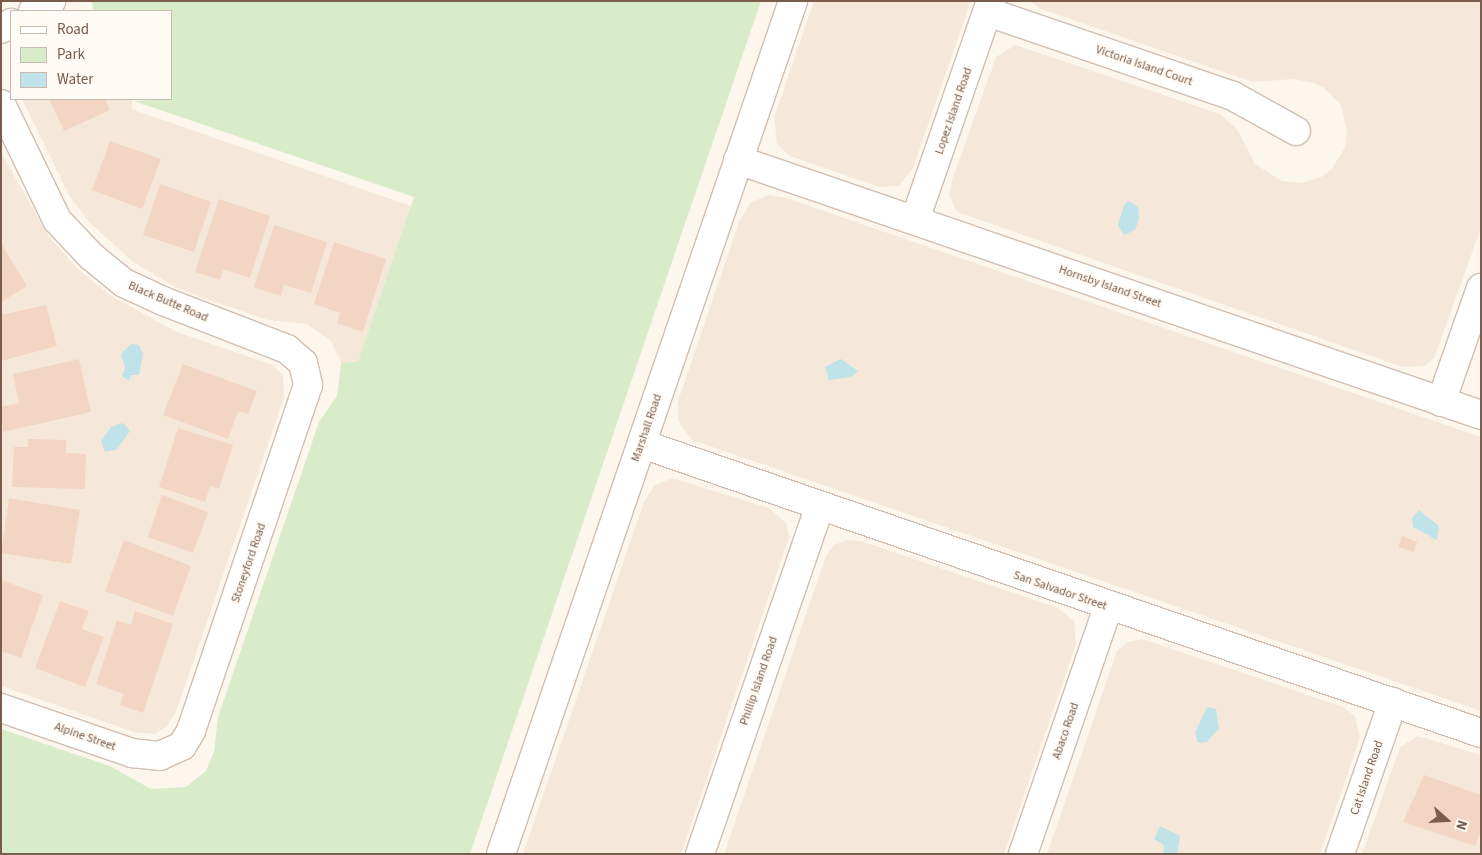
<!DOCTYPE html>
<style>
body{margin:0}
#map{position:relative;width:1482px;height:855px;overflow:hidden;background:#fdf6ec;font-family:"Source Sans 3",sans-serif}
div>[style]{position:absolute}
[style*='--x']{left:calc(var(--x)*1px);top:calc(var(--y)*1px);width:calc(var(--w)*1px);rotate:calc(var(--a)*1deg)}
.residential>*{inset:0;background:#f5e8da}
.green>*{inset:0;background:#d8ecc9}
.water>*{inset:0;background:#bfe3e8}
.building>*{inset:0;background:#f3d5c3}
.roads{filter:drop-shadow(1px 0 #d1beb0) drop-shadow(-1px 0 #d1beb0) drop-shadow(0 1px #d1beb0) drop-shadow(0 -1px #d1beb0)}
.street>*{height:28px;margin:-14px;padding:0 14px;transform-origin:14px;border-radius:14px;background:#fff}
span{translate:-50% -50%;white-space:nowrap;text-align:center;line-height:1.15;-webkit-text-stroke:4px #fffaf3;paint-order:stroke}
.street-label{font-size:12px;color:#7a5c4d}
.frame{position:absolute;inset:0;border:2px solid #7a5c4d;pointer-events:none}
.legend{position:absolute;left:10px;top:10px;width:162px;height:90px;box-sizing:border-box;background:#fffaf3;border:1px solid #cabbb1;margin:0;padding:6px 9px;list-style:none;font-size:15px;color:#7a5c4d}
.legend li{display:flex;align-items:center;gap:10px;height:25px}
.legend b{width:25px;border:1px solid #cabbb1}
.north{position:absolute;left:1422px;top:795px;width:50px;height:50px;-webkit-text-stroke:4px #fffaf3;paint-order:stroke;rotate:109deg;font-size:14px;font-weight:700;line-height:20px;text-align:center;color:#7a5c4d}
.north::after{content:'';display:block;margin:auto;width:18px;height:22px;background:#7a5c4d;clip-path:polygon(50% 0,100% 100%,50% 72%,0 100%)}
</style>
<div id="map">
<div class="residential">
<div style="clip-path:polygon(814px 1px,971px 1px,913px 168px,899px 186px,879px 187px,790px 156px,777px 144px,774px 118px)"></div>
<div style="clip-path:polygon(1029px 1px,1481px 1px,1481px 228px,1434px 358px,1425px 366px,1403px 367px,957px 212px,949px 195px,952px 180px,996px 57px,1015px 45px,1220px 114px,1237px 129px,1255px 164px,1282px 181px,1301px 183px,1321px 177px,1332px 169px,1345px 147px,1347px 133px,1341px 105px,1324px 88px,1313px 83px,1294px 79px,1253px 82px,1041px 9px)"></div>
<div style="clip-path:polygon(22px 99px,133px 99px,131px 109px,411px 206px,358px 361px,341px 363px,331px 341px,307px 324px,268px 320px,203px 298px,175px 287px,133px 262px,90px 223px,70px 197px)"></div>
<div style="clip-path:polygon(1px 152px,47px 234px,77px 268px,111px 296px,177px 332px,273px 365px,283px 375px,284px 397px,176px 712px,167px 726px,155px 734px,134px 732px,1px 686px)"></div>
<div style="clip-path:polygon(768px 195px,786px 198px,1481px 437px,1481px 711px,692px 440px,678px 421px,678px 401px,739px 222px,750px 203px)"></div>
<div style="clip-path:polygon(672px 478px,769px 508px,786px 523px,789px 537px,681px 854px,523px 854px,644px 502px,654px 486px)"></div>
<div style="clip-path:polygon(847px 540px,861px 541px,1058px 608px,1074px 621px,1076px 644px,1004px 854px,724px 854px,826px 556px,834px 545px)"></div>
<div style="clip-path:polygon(1143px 639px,1343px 707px,1355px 716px,1360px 738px,1320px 854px,1047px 854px,1117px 651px,1128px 642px)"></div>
<div style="clip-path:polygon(1418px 736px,1481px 755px,1481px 854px,1362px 854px,1400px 747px)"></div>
</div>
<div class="green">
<div style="clip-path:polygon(92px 1px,761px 1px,470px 854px,1px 854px,1px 729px,110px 766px,151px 789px,186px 787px,206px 771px,214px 752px,218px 717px,319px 422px,337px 396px,341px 363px,358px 361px,414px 197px,134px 101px,171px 99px,171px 11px,93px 11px)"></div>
</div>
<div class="water">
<div style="clip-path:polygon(1129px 201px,1138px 207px,1139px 219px,1135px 230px,1124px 235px,1118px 225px,1124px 205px)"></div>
<div style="clip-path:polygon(131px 344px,139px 345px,143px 354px,139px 375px,131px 375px,129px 381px,122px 376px,125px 368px,121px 354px)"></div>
<div style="clip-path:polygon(841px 359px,858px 371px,851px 377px,829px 380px,825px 367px)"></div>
<div style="clip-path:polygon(123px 423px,130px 431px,117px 449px,105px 452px,101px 441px,111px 427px)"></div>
<div style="clip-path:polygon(1419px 510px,1439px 526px,1437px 540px,1413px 527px,1412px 518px)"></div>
<div style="clip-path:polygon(1207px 707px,1216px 709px,1219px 728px,1207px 742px,1198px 743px,1195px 733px)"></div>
<div style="clip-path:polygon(1160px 826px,1180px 836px,1177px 854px,1163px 854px,1164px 845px,1154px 839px)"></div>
</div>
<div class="building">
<div style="clip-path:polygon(49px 99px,105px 99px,110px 110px,64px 131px)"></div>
<div style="clip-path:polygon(110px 141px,161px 159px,142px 209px,92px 190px)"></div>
<div style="clip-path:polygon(160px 184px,211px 202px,194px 252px,143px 235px)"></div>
<div style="clip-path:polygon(219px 199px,270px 216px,250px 278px,223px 269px,220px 280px,195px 272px)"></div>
<div style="clip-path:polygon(274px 225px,327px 242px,311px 293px,284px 285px,281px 296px,254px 287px)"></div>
<div style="clip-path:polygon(334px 242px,386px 259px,363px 332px,337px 323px,340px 313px,314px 304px)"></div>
<div style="clip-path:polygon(1px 243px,27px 286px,1px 302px)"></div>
<div style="clip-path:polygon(46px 305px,57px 346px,1px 361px,1px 315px)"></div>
<div style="clip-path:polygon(79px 359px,91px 412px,3px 432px,1px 407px,19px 403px,13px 374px)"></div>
<div style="clip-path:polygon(183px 364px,257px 391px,248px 414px,238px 411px,228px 439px,163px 415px)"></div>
<div style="clip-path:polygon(178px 428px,233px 445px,219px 489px,210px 486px,205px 502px,159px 487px)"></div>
<div style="clip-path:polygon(28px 439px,66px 440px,66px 453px,86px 454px,85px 489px,12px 487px,14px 447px,28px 447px)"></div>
<div style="clip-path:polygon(162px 495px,208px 512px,193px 553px,148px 537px)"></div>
<div style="clip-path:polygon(9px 498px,80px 510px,71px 564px,1px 553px)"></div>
<div style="clip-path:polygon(1402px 536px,1417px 542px,1414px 552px,1398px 547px)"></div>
<div style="clip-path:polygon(124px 540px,191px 566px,173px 616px,105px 591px)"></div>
<div style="clip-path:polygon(1px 580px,43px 595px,21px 658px,1px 651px)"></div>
<div style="clip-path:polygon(60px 601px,89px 611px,82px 629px,104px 637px,85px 687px,35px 668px)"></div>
<div style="clip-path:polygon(135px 611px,173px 624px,143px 713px,120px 705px,124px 694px,96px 684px,117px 620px,131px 625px)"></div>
<div style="clip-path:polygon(1424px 775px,1481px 795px,1481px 830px,1475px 846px,1403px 822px)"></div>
</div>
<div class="roads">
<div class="street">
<div style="--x:33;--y:11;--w:21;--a:-29"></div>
<div style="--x:988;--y:12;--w:259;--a:18.9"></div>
<div style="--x:1233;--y:96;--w:72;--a:29.1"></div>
<div style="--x:1;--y:29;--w:12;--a:-31"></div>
<div style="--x:1;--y:104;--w:129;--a:64.2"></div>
<div style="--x:57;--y:220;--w:50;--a:46.6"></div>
<div style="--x:91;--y:256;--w:43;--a:39.3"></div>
<div style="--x:124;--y:283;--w:43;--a:24.8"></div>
<div style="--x:163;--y:301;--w:133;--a:21.2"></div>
<div style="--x:287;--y:349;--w:21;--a:41"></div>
<div style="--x:303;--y:363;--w:23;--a:77"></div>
<div style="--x:308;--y:385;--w:365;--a:108.7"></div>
<div style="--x:191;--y:731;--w:17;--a:121"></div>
<div style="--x:182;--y:746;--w:24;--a:156"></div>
<div style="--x:160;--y:756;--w:28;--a:-174"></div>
<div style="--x:132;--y:753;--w:139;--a:-161"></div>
<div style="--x:738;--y:160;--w:786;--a:18.94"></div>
<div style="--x:915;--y:220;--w:232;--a:-70.9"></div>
<div style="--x:1441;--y:402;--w:121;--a:-70.7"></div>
<div style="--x:642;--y:444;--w:887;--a:19.01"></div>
<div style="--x:501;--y:854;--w:902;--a:-71.1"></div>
<div style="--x:700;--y:854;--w:366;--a:-71"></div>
<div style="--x:1023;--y:854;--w:261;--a:-71"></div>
<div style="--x:1340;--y:854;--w:161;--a:-70.8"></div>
</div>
</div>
<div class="street-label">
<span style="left:1144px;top:66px;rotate:19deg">Victoria Island Court</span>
<span style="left:954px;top:111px;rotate:-71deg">Lopez Island Road</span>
<span style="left:1110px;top:287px;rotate:19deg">Hornsby Island Street</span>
<span style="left:168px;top:302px;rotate:23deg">Black Butte Road</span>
<span style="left:647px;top:428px;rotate:-71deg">Marshall Road</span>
<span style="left:249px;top:563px;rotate:-71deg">Stoneyford Road</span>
<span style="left:1060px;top:591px;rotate:19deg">San Salvador Street</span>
<span style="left:759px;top:681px;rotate:-71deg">Phillip Island Road</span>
<span style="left:1066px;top:731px;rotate:-71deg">Abaco Road</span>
<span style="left:85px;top:737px;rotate:19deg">Alpine Street</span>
<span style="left:1367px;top:778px;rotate:-71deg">Cat Island Road</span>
</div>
<div class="frame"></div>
<ul class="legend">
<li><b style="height:6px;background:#fff"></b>Road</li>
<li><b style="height:14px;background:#d8ecc9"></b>Park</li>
<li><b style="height:14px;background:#bfe3e8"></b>Water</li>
</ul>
<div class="north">N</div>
</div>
